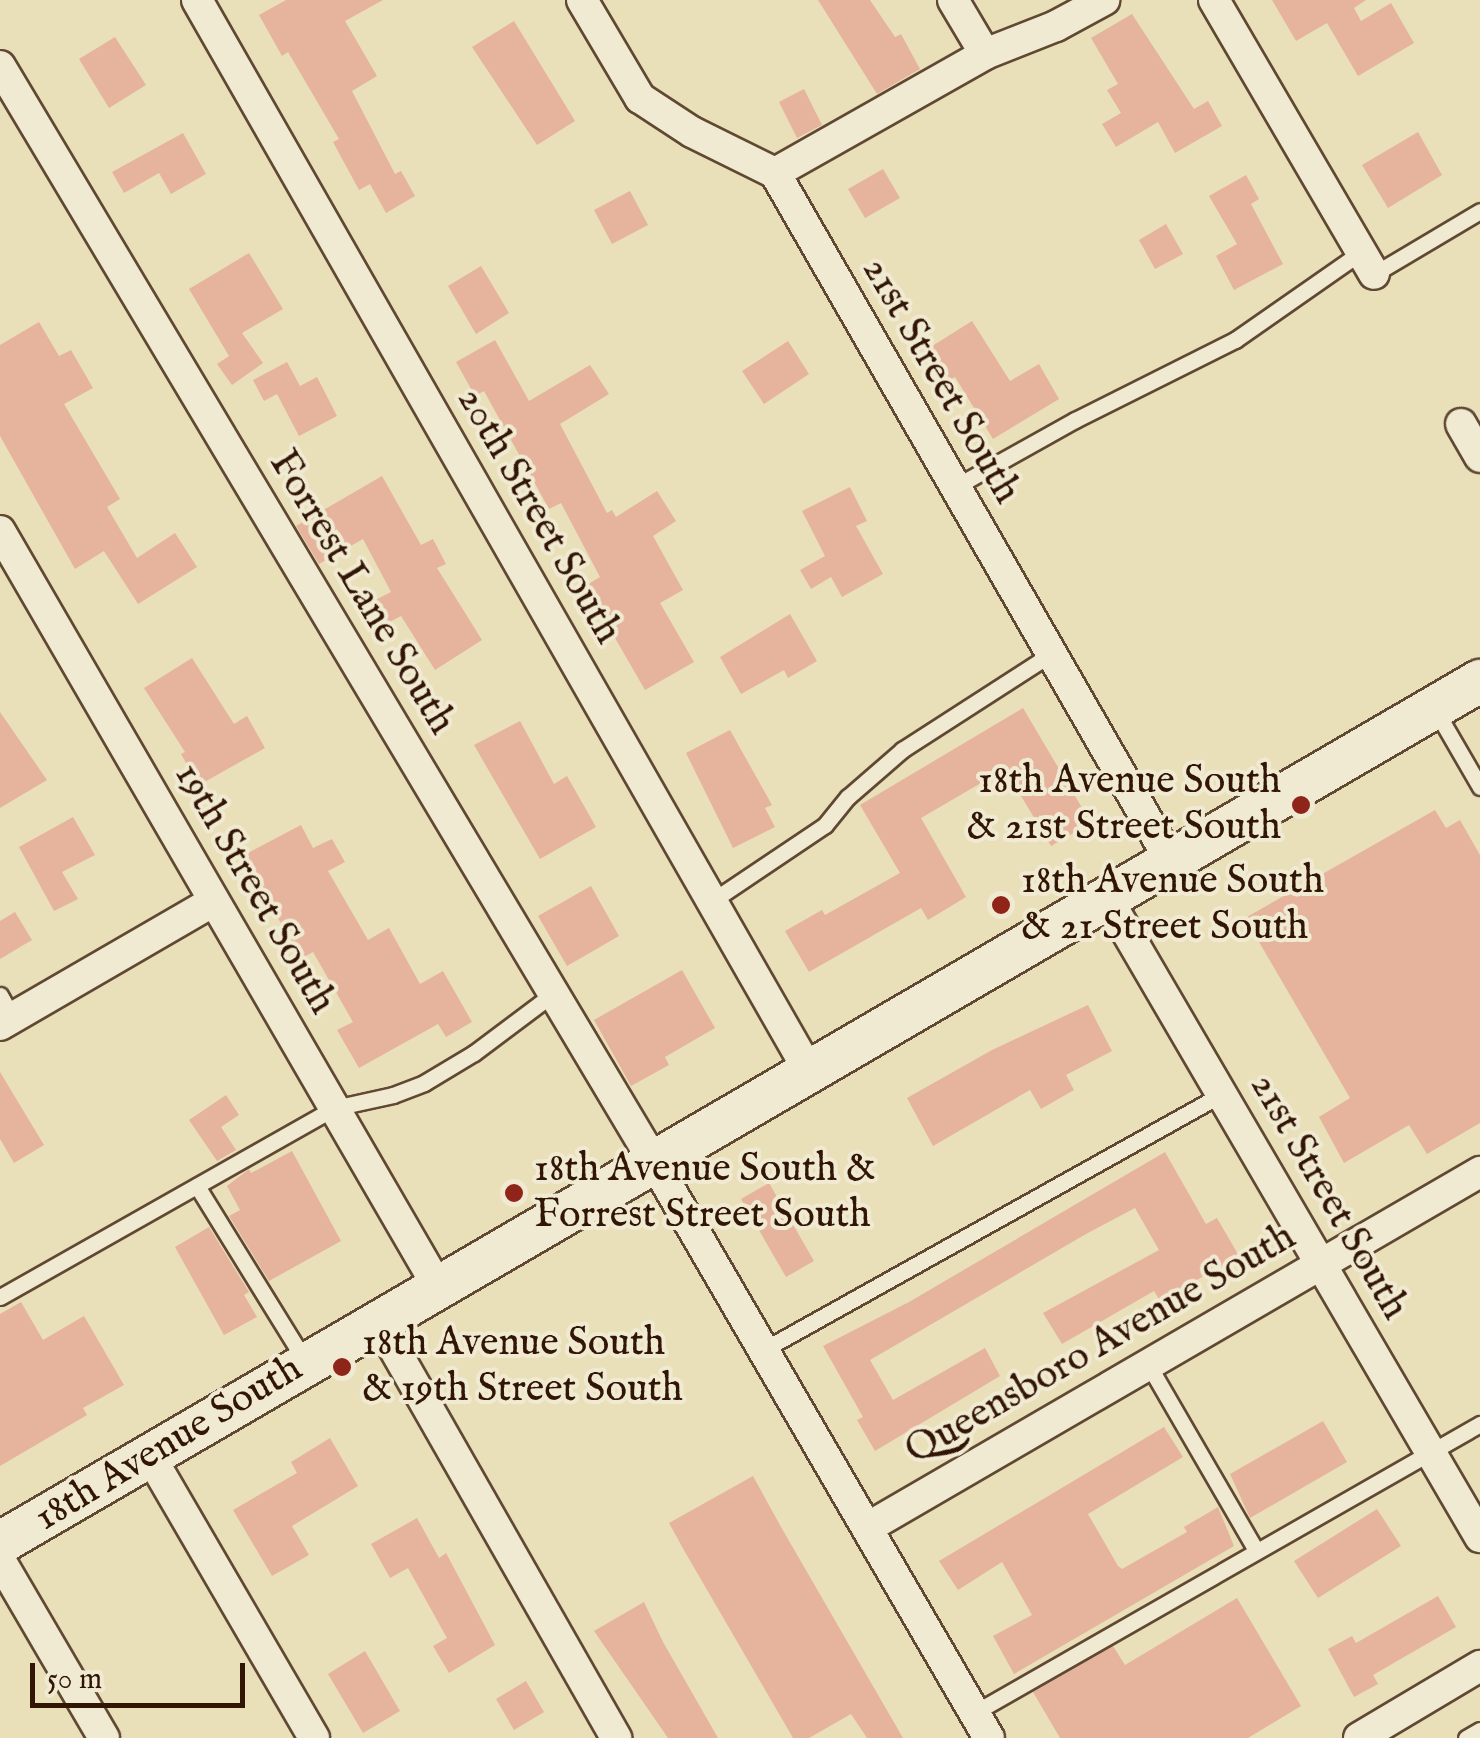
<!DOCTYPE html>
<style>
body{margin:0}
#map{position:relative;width:1480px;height:1738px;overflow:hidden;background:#e9dfb9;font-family:"IM FELL English",serif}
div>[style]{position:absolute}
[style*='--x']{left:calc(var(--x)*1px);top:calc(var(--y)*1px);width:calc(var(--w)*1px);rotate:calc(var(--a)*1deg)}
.building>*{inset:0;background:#e6b49d}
.roads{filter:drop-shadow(2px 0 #604832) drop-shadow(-2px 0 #604832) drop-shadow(0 2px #604832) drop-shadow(0 -2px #604832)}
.lane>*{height:15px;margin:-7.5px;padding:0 7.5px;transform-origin:7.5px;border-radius:7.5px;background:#f1ead2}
.street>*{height:30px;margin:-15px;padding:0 15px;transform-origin:15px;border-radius:15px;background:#f1ead2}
.secondary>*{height:42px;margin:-21px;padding:0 21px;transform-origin:21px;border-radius:21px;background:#f1ead2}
.dots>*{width:28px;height:28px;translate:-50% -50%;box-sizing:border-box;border:5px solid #f1ead2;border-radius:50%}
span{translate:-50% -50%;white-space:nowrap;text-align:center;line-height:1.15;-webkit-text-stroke:8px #f1ead2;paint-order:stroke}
.street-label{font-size:40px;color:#321605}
.poi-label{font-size:40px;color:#321605}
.right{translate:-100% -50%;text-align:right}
.left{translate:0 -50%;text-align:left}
.scale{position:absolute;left:30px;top:1663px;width:215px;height:45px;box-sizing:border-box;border:5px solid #321605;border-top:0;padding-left:12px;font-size:30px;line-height:35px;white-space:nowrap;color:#321605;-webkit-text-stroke:8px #f1ead2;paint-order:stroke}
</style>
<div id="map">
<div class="building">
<div style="clip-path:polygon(286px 0,383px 0,345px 21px,377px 76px,352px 91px,395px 174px,401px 171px,415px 196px,386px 213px,370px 184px,359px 190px,333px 142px,339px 139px,288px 52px,282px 56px,259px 15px)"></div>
<div style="clip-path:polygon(818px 0,870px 0,895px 37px,901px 34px,920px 69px,877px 94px)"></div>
<div style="clip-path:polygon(1272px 0,1366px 0,1354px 8px,1361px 21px,1391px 3px,1414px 43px,1358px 76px,1327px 23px,1296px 41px)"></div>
<div style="clip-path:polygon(1132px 14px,1194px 109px,1208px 101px,1222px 126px,1175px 153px,1158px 122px,1116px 147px,1102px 124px,1121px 113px,1107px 90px,1118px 84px,1091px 38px)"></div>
<div style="clip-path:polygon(514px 21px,575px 121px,537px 145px,472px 47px)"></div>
<div style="clip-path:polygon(115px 37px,146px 85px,109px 108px,79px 59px)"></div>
<div style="clip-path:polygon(804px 89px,822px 125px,797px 138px,779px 102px)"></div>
<div style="clip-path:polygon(1418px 132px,1442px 175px,1388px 208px,1362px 165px)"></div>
<div style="clip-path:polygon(183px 133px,206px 174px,171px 194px,159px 173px,124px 193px,112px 172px)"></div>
<div style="clip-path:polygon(883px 169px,900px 198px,865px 218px,848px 189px)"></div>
<div style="clip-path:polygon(1246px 175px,1259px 199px,1251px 204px,1283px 264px,1234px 290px,1216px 256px,1237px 244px,1209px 196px)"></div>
<div style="clip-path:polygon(630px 191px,648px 225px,612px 244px,594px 210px)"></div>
<div style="clip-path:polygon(1166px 224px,1183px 254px,1155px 269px,1139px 240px)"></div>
<div style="clip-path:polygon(249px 253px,283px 309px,242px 333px,263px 363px,232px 385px,217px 364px,229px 356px,189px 289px)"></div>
<div style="clip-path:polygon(481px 266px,509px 313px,476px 334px,448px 286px)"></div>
<div style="clip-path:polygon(972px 321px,1010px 381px,1039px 364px,1059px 399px,993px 439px,955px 377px,949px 381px,929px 348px)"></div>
<div style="clip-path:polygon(39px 322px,59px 356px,71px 350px,93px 388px,64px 404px,120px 499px,107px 507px,137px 558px,175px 533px,197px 567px,138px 604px,104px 551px,75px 569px,0 436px,0 345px)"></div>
<div style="clip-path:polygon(495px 340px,529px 401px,590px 365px,609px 394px,560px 424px,607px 513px,612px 510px,616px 517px,657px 491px,676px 521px,653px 536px,683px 590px,660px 603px,694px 662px,645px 690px,585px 586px,600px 577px,561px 503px,549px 509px,484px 391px,475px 396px,456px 362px)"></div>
<div style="clip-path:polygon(788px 341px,809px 374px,764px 404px,742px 371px)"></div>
<div style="clip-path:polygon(287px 362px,300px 386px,317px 377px,337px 416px,299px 436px,277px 394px,264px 401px,253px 380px)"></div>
<div style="clip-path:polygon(382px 476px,421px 545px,433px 539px,446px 564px,437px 568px,482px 640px,435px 670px,401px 616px,386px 624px,373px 601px,391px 592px,363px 539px,319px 564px,296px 526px)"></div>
<div style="clip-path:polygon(850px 487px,867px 521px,856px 526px,883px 574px,842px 597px,831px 577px,811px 589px,800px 570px,825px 556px,802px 511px)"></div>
<div style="clip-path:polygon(790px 614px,817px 661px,788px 678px,784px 670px,741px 694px,720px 657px)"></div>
<div style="clip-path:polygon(192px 658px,234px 724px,247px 716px,265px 748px,199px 785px,181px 754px,185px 752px,144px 688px)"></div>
<div style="clip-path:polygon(1023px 708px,1091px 823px,1051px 846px,1005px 769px,921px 818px,966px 897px,928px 920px,921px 908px,809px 972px,785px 931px,822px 910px,825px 915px,900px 873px,860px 805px)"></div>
<div style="clip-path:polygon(0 712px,47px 780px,0 808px)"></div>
<div style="clip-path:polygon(520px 721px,554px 784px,567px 776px,596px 827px,540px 859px,474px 745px)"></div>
<div style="clip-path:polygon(730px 730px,772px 805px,765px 808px,775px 827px,733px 848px,686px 753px)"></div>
<div style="clip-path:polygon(1435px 810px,1446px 828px,1460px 820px,1480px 855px,1480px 1123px,1427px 1154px,1409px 1125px,1344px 1163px,1319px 1117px,1350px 1098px,1245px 918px)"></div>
<div style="clip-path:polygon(73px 817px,95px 855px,62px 872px,78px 899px,54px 911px,19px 847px)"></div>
<div style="clip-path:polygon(301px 825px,313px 848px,332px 839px,345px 862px,328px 871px,368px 940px,389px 928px,420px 984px,443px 971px,472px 1022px,446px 1037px,438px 1024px,359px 1068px,337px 1030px,353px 1022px,313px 952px,299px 960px,246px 854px)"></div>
<div style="clip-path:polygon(591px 886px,619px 936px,567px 966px,538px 916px)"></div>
<div style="clip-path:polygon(15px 912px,32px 940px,0 959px,0 921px)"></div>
<div style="clip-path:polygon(682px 970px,715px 1028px,665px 1057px,669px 1065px,631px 1086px,594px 1020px)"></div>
<div style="clip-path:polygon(1088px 1005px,1112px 1051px,1066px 1075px,1074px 1090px,1041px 1109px,1030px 1090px,933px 1146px,907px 1098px,992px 1050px)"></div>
<div style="clip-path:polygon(0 1072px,44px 1145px,14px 1163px,0 1139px)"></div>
<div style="clip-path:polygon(226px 1095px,239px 1115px,221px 1127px,236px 1150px,217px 1161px,189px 1120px)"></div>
<div style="clip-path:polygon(292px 1151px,341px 1241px,269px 1281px,229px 1216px,240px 1210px,227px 1186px,249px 1169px,251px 1173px)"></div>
<div style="clip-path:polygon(1165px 1152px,1206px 1224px,1217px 1218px,1239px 1256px,1160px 1301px,1154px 1291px,1062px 1344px,1043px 1313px,1159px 1250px,1135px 1208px,1086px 1234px,870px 1360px,893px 1400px,985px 1348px,1000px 1376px,875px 1451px,857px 1420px,863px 1417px,823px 1346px,909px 1302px)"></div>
<div style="clip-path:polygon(769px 1183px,814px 1261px,786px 1277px,741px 1199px)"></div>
<div style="clip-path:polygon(209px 1227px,249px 1292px,244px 1295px,257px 1317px,224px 1335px,175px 1247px)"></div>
<div style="clip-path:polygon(21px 1302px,43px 1340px,84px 1316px,124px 1385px,83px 1408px,87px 1415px,0 1466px,0 1314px)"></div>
<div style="clip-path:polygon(1323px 1421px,1347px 1462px,1250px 1518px,1230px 1474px)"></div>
<div style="clip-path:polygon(1164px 1427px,1183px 1457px,1088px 1514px,1118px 1566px,1122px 1569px,1187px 1532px,1184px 1527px,1218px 1507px,1234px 1546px,1014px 1674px,993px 1636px,1032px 1615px,1002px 1562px,958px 1590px,939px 1561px)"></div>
<div style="clip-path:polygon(330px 1438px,358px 1486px,292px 1526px,309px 1555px,272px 1576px,233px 1510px,297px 1473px,291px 1462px)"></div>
<div style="clip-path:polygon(753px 1476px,781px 1527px,903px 1738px,867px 1738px,851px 1714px,809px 1738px,793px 1738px,685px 1552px,669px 1523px)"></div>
<div style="clip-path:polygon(1377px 1509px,1401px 1546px,1318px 1598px,1294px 1561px)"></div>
<div style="clip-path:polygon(417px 1518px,439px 1558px,446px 1553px,495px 1645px,449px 1673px,433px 1646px,447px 1638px,408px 1568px,390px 1578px,371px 1544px)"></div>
<div style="clip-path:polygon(1438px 1596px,1456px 1627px,1373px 1675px,1378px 1684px,1354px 1697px,1328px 1649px,1352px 1636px,1356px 1643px)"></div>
<div style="clip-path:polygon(1237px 1598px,1301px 1706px,1248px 1738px,1060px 1738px,1033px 1692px,1113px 1646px,1125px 1665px)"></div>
<div style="clip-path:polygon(644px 1602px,663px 1642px,718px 1738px,668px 1738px,594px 1631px)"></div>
<div style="clip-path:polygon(365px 1651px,400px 1711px,363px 1733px,328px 1674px)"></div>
<div style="clip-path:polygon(526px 1681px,544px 1712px,514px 1730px,496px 1699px)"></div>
</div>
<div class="roads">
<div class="lane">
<div style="--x:1374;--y:274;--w:123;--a:-30.7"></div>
<div style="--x:955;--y:487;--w:137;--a:-29.2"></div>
<div style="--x:1075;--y:420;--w:179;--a:-26.6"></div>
<div style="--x:1235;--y:340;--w:154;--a:-34.9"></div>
<div style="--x:1436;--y:711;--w:88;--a:59.9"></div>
<div style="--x:712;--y:901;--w:136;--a:-33.9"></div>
<div style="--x:825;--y:825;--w:36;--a:-51"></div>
<div style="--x:848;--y:797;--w:72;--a:-41"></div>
<div style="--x:902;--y:750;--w:177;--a:-32.8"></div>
<div style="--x:0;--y:995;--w:26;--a:61"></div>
<div style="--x:197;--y:1186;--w:206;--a:58.3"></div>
<div style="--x:0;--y:1297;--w:384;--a:-29.5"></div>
<div style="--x:334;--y:1108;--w:60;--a:-12.4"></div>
<div style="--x:393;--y:1095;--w:33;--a:-21"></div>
<div style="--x:424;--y:1083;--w:58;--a:-31"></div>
<div style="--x:474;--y:1053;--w:100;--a:-36.9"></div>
<div style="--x:763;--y:1350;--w:526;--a:-29.15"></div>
<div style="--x:1148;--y:1364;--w:215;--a:59.9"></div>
<div style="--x:974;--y:1713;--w:583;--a:-29.73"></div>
<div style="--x:1466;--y:1738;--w:16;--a:-30"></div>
</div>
<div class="street">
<div style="--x:197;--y:0;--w:1234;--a:60.26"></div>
<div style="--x:582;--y:0;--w:114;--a:59.4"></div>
<div style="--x:640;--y:98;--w:62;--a:33.2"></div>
<div style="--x:692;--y:132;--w:93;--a:26.3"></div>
<div style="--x:775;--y:173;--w:792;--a:60.1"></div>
<div style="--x:953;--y:0;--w:63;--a:59.3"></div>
<div style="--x:1214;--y:0;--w:317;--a:59.7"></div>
<div style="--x:0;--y:66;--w:1276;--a:59.17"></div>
<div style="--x:654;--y:1162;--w:666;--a:59.82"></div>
<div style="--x:775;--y:173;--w:241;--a:-29.5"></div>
<div style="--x:985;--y:54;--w:76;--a:-21.5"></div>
<div style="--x:1056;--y:26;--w:55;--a:-28.4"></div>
<div style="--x:1461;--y:424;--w:38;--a:60"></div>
<div style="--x:0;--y:531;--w:874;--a:59.91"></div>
<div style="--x:1107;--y:898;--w:740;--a:59.73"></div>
<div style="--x:0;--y:1025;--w:247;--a:-30.1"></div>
<div style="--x:379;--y:1322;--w:479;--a:60.3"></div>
<div style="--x:150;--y:1456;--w:326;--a:59.8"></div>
<div style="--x:867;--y:1528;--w:709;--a:-30.15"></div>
<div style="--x:0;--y:1560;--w:206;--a:59.7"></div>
<div style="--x:1359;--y:1738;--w:141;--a:-30.8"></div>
</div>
<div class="secondary">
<div style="--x:0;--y:1543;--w:1713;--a:-30.22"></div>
</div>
</div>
<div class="dots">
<div style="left:1301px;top:805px;background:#8f2418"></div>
<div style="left:1001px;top:905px;background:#8f2418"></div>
<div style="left:514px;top:1193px;background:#8f2418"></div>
<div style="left:342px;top:1367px;background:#8f2418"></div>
</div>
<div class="street-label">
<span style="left:940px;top:381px;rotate:60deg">21st Street South</span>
<span style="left:538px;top:516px;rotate:60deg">20th Street South</span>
<span style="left:361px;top:593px;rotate:59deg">Forrest Lane South</span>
<span style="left:254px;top:889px;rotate:60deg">19th Street South</span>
<span style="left:1328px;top:1197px;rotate:60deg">21st Street South</span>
<span style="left:1101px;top:1345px;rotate:-30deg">Queensboro Avenue South</span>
<span style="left:169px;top:1444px;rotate:-31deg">18th Avenue South</span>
</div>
<div class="poi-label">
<span class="right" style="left:1281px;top:805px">18th Avenue South<br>&amp; 21st Street South</span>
<span class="left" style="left:1021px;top:905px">18th Avenue South<br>&amp; 21 Street South</span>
<span class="left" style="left:534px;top:1193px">18th Avenue South &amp;<br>Forrest Street South</span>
<span class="left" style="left:362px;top:1367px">18th Avenue South<br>&amp; 19th Street South</span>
</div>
<div class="scale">50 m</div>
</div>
